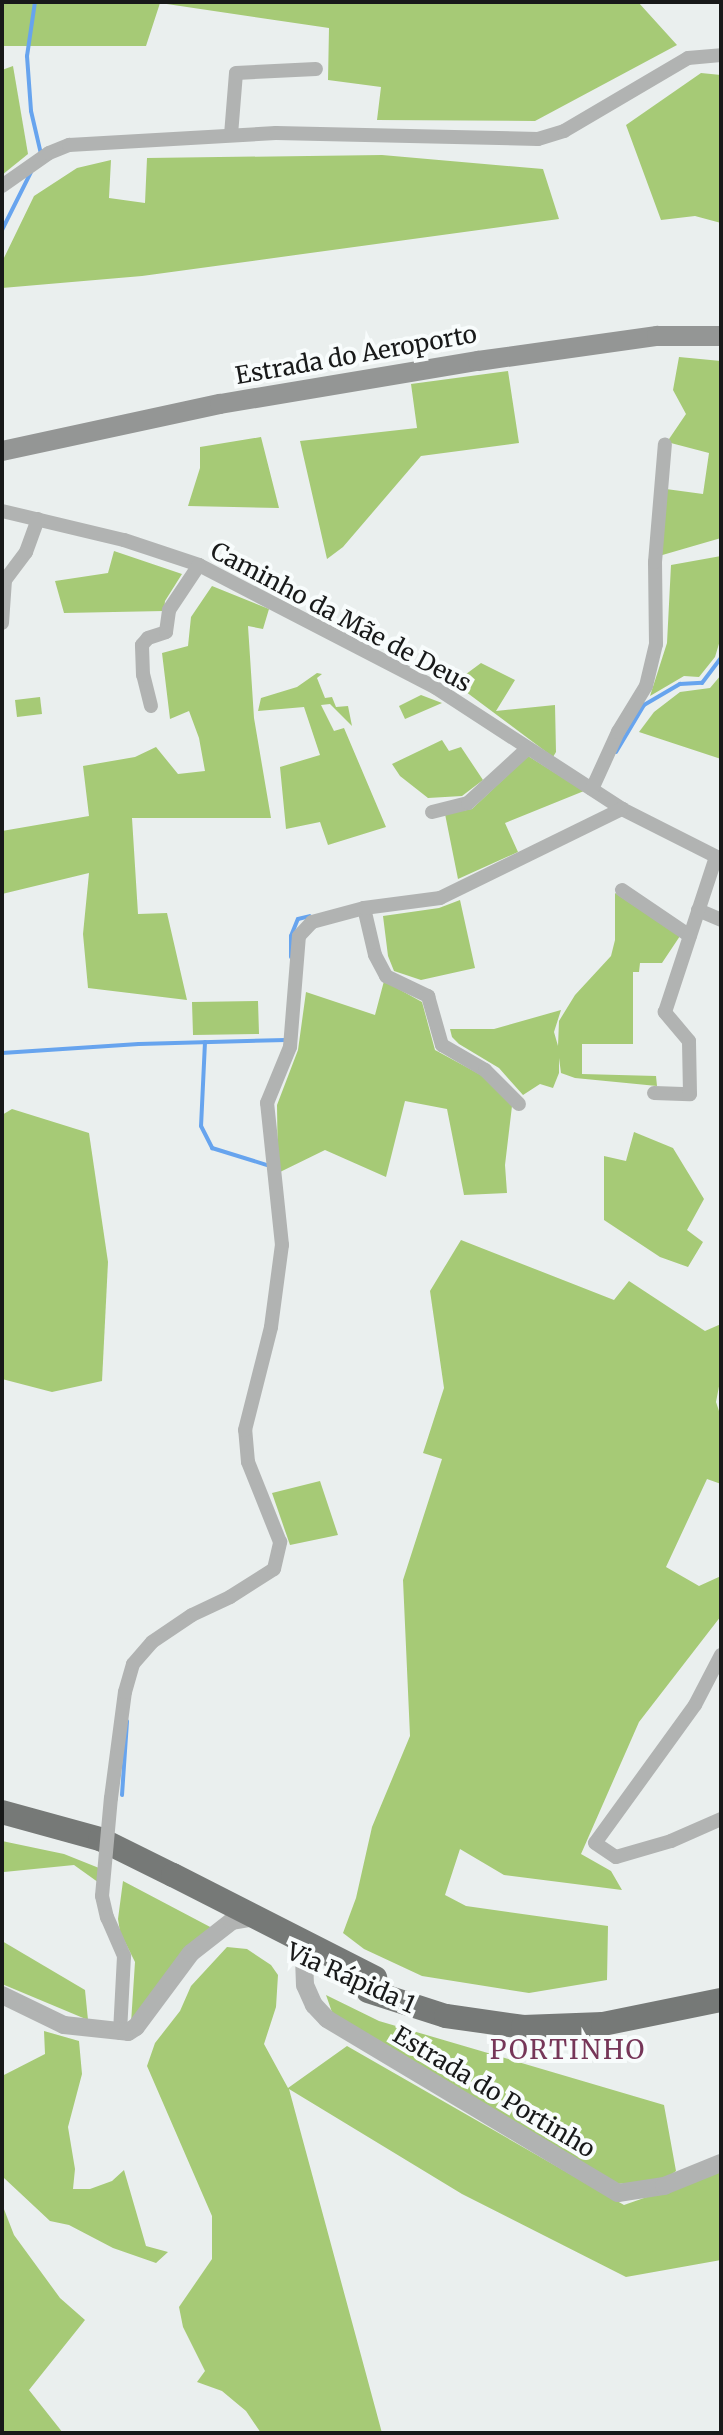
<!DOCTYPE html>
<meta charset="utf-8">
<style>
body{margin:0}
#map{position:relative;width:723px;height:2435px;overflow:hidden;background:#eaefee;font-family:Merriweather,serif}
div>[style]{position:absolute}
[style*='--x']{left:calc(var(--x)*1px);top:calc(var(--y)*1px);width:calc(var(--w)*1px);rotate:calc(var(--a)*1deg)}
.green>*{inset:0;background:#a6ca76}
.stream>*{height:4px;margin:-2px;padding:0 2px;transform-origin:2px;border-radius:2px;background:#67a4ee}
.minor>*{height:14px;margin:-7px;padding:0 7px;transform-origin:7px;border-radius:7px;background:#b1b3b2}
.tertiary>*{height:18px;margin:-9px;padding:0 9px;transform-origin:9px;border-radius:9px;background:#b1b3b2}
.secondary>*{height:20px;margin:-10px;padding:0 10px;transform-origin:10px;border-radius:10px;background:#949695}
.trunk>*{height:24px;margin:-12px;padding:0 12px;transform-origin:12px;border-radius:12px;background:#767977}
.minor-bridge>*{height:14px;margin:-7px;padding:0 7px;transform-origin:7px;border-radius:7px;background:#b1b3b2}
.trunk-bridge>*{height:24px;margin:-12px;padding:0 12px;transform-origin:12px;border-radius:12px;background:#767977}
span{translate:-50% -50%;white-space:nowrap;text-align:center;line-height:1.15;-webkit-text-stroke:8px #f8fcfc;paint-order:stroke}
.street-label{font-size:24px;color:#181919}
.neighbourhood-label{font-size:26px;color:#763658;letter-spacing:2px}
.frame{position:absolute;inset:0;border:4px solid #181919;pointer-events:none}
</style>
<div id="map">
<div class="green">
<div style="clip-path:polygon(2px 2px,638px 2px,677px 45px,535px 121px,377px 120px,381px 87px,328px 80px,329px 28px,160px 3px,146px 46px,2px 46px)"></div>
<div style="clip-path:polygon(13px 66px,28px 154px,2px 175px,2px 70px)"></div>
<div style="clip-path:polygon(701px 73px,721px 75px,721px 223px,695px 216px,661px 220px,626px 125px)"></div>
<div style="clip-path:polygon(382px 155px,543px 169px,559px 219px,142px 276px,2px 288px,2px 262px,34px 196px,77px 168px,111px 160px,109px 198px,145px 203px,147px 158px)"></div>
<div style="clip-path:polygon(679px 357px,721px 361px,721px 538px,659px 556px,666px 489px,703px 494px,709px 453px,667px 442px,686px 414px,673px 390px)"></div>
<div style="clip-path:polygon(508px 371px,519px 443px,421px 456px,343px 547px,327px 559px,300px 441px,417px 428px,411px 384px)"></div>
<div style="clip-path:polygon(261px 437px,279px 508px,188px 506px,200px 468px,200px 447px)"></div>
<div style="clip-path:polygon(114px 551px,182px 574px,165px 601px,164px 611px,64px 613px,55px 581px,108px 573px)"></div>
<div style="clip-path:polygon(721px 556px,721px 637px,715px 657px,699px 677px,684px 676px,650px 696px,667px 643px,671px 565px)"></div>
<div style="clip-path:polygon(212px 586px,269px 609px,263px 629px,248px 626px,254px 718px,271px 818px,132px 818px,138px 914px,167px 913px,187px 1000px,88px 988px,83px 934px,89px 873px,2px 894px,2px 831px,89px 816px,83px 766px,135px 757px,156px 747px,178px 774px,205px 771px,199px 738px,189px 711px,170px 719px,162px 653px,188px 646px,191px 617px)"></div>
<div style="clip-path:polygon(481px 663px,515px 680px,496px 711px,555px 705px,556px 752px,553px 757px,454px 683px)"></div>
<div style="clip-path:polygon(317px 673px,322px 674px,317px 678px,325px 698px,332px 697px,336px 707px,348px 706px,352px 726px,330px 704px,321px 705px,334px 731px,344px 728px,386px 827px,328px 845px,320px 822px,286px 829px,280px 767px,320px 755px,304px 707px,258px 711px,261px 698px,297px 687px)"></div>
<div style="clip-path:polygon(721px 675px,721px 759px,639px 732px,654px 712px,680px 692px,710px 688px)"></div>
<div style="clip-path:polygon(421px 695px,442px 703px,405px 719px,399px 706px)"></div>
<div style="clip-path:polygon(40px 697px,42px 714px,17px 717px,15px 700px)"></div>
<div style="clip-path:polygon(442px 740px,449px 751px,461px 747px,483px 780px,462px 796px,428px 798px,400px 776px,392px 764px)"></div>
<div style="clip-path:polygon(528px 756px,584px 791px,505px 823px,518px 852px,458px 879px,445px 814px,472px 809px)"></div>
<div style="clip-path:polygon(615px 893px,680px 936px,662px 963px,640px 963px,639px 972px,633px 972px,633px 1044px,582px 1044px,582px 1074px,656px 1076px,657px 1086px,575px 1078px,561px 1073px,559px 1058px,559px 1073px,553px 1088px,540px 1084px,523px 1095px,499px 1068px,459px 1044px,452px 1037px,450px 1029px,494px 1029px,561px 1010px,554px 1032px,558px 1046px,559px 1021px,575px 995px,611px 956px,615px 940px)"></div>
<div style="clip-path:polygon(460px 900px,475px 968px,421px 980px,394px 971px,388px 956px,383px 916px,439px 908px)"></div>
<div style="clip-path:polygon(384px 981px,422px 1002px,435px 1050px,481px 1075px,512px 1106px,505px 1165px,507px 1193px,464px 1195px,447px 1109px,405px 1101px,386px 1177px,325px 1150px,278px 1173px,277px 1105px,298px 1050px,306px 992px,375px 1015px)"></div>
<div style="clip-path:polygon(258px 1001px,259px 1034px,193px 1035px,192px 1002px)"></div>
<div style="clip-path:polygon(12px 1109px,89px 1133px,108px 1262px,102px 1381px,52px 1392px,2px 1379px,2px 1115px)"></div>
<div style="clip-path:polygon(634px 1132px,673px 1148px,704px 1199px,687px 1230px,703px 1242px,688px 1267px,660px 1257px,604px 1220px,604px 1156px,626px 1161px)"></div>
<div style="clip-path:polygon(461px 1240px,614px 1300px,629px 1281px,705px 1331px,721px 1324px,721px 1376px,716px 1402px,721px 1417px,721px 1484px,707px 1479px,666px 1567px,699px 1586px,721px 1576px,721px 1616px,639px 1722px,581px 1854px,611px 1871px,622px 1890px,504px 1875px,460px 1849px,445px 1895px,466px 1906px,608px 1926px,607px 1980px,529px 1993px,422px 1976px,364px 1949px,343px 1933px,356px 1898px,372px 1827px,410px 1736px,403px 1580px,442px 1459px,423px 1453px,444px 1388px,430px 1291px)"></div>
<div style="clip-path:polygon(320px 1481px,338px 1535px,290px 1545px,272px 1493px)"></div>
<div style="clip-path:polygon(2px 1841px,64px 1854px,104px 1870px,102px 1885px,74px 1865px,4px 1872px)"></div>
<div style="clip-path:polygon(123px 1881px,214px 1929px,131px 2023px,135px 1962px,120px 1932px,118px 1919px)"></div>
<div style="clip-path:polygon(2px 1941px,85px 1990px,88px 2020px,2px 1984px)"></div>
<div style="clip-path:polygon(227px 1947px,247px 1949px,271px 1965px,278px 1975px,276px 2007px,264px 2044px,288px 2088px,347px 2046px,624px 2205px,721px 2171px,721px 2260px,626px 2277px,462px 2194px,289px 2089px,382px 2433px,261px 2433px,246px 2411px,222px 2391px,197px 2382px,205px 2371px,183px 2327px,179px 2307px,212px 2259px,212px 2216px,147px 2066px,155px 2043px,180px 2011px,191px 1986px)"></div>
<div style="clip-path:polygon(326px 1995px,379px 2021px,664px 2105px,676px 2171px,664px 2180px,617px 2184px,333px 2015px)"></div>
<div style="clip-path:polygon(44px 2031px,79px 2041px,82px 2074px,68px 2127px,75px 2169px,73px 2189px,90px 2189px,112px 2181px,124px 2170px,146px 2246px,168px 2252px,156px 2263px,113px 2248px,69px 2225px,50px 2221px,4px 2178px,2px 2076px,45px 2054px)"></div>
<div style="clip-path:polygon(2px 2204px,14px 2235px,60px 2298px,85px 2320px,29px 2390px,63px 2433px,2px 2433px)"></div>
</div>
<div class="stream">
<div style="--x:35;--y:2;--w:55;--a:98.4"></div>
<div style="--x:27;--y:56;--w:55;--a:85.8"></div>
<div style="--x:31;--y:111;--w:44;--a:76.9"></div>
<div style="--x:2;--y:230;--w:65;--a:-63.4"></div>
<div style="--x:616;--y:752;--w:55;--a:-59.2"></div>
<div style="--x:644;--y:705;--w:42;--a:-30.3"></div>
<div style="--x:680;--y:684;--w:22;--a:-3"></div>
<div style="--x:702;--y:683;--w:31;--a:-53"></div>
<div style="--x:291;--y:957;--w:21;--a:-90"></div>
<div style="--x:291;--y:936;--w:18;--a:-68"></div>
<div style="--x:298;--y:919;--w:12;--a:-14"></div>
<div style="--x:205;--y:1042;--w:84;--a:92.7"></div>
<div style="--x:201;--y:1126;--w:25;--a:63"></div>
<div style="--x:212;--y:1148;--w:61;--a:17.2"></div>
<div style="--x:2;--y:1053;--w:137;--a:-3.8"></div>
<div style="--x:139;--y:1044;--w:147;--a:-1.6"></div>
<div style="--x:286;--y:1040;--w:3;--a:-90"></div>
<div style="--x:122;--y:1795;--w:74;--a:-86.1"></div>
</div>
<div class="minor">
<div style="--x:231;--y:135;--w:62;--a:-85.4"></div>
<div style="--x:236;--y:73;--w:80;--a:-2.9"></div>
<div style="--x:2;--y:186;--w:57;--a:-35.1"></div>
<div style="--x:49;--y:153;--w:22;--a:-22"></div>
<div style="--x:69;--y:145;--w:207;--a:-3.3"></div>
<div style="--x:276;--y:133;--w:262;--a:1.3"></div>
<div style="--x:538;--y:139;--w:27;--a:-17"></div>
<div style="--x:564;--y:131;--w:144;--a:-30.5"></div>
<div style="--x:688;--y:58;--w:33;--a:-5"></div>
<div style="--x:2;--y:511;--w:125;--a:13.4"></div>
<div style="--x:124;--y:540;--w:79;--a:18.4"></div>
<div style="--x:199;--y:565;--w:267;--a:27.4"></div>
<div style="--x:436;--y:688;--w:222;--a:33"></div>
<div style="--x:622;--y:809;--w:111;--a:26.8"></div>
<div style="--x:2;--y:623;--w:43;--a:-86"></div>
<div style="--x:5;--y:580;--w:35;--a:-53"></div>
<div style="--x:26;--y:552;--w:35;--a:-70"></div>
<div style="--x:151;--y:706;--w:32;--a:-104"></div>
<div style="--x:143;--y:675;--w:30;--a:-92"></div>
<div style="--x:142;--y:645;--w:9;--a:-49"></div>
<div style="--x:148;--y:638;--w:19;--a:-18"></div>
<div style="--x:166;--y:632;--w:22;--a:-82"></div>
<div style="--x:169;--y:610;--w:54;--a:-56.3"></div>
<div style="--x:592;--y:789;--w:63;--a:-65.5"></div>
<div style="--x:618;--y:732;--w:54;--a:-58.7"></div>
<div style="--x:646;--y:686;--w:43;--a:-76.6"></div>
<div style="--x:656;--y:644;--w:82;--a:-90.7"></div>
<div style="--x:655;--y:562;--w:118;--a:-85.2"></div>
<div style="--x:432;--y:812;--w:37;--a:-14"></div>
<div style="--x:468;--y:803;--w:80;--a:-42.5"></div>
<div style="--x:622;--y:890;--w:82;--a:34.1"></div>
<div style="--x:364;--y:908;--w:48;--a:76.8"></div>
<div style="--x:375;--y:955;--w:24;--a:62"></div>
<div style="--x:386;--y:976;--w:47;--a:25.5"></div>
<div style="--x:428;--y:996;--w:51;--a:74.1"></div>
<div style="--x:442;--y:1045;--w:50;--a:30.2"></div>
<div style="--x:485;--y:1070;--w:48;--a:45"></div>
<div style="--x:698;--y:910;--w:25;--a:23"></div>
<div style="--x:654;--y:1093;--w:36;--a:2"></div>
<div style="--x:690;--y:1094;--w:53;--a:-91.1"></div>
<div style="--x:689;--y:1041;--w:38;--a:-130"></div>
<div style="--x:665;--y:1012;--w:163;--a:-71.8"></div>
<div style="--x:721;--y:1655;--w:56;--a:117.5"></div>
<div style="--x:695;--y:1705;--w:170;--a:125.9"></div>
<div style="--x:595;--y:1843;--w:25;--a:34"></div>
<div style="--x:616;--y:1857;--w:57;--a:-16.2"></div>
<div style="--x:671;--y:1841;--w:55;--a:-23.7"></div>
<div style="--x:111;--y:1798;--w:107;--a:-82.5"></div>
<div style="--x:125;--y:1692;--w:29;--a:-74"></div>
<div style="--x:133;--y:1664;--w:29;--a:-49"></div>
<div style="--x:152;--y:1642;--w:48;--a:-34"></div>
<div style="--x:192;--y:1615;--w:42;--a:-25.3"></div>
<div style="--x:230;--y:1597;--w:52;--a:-32.5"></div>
<div style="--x:274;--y:1569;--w:28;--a:-77"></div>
<div style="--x:280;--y:1542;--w:86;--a:-111.8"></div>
<div style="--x:248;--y:1462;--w:32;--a:-95"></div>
<div style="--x:245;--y:1430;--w:106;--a:-75.8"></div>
<div style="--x:271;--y:1327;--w:83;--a:-82.4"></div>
<div style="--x:282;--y:1245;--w:143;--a:-96"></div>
<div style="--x:267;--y:1103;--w:61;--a:-67.7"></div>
<div style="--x:290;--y:1047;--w:111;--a:-85.4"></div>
<div style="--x:299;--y:936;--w:19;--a:-47"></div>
<div style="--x:312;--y:922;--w:54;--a:-15.1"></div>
<div style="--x:364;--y:908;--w:77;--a:-7.5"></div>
<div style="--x:440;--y:898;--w:203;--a:-26.1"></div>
<div style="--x:102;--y:1896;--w:22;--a:77"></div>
<div style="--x:107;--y:1917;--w:43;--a:66.4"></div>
<div style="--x:124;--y:1956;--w:77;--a:93"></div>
</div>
<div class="tertiary">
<div style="--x:293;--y:1934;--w:25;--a:64"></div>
<div style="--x:304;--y:1957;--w:28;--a:88"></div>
<div style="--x:305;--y:1985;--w:22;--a:66"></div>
<div style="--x:314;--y:2005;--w:19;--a:47"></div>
<div style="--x:327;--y:2019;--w:339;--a:30.9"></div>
<div style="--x:618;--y:2193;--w:47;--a:-8.7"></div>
<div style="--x:664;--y:2186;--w:61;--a:-22"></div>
<div style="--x:2;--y:1995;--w:69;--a:25.8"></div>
<div style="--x:64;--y:2025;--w:64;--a:6.2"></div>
<div style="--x:128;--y:2032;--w:9;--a:-32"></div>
<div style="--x:136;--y:2027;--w:92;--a:-53.4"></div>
<div style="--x:191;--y:1953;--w:52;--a:-38"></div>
<div style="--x:232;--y:1921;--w:27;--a:-10"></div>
</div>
<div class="secondary">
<div style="--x:2;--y:451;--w:223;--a:-12.2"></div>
<div style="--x:220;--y:404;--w:262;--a:-9.5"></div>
<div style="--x:478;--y:361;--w:181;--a:-8"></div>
<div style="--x:657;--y:336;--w:64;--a:0"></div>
</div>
<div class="trunk">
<div style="--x:2;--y:1812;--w:102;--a:15.4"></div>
<div style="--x:100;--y:1839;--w:81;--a:26.3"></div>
<div style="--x:368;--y:1991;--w:82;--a:17.8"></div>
<div style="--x:446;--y:2016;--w:78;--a:8.1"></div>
<div style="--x:523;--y:2027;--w:80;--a:-2.1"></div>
<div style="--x:603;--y:2024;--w:120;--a:-11.5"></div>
</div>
<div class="minor-bridge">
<div style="--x:102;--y:1896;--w:98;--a:-84.8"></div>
</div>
<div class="trunk-bridge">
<div style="--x:173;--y:1875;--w:227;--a:27"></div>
</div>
<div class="street-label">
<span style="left:356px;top:355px;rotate:-10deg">Estrada do Aeroporto</span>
<span style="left:341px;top:617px;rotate:28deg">Caminho da Mãe de Deus</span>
<span style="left:351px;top:1978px;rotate:24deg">Via Rápida 1</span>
<span style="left:494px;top:2092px;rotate:31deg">Estrada do Portinho</span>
</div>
<div class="neighbourhood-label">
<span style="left:568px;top:2050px">PORTINHO</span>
</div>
<div class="frame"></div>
</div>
